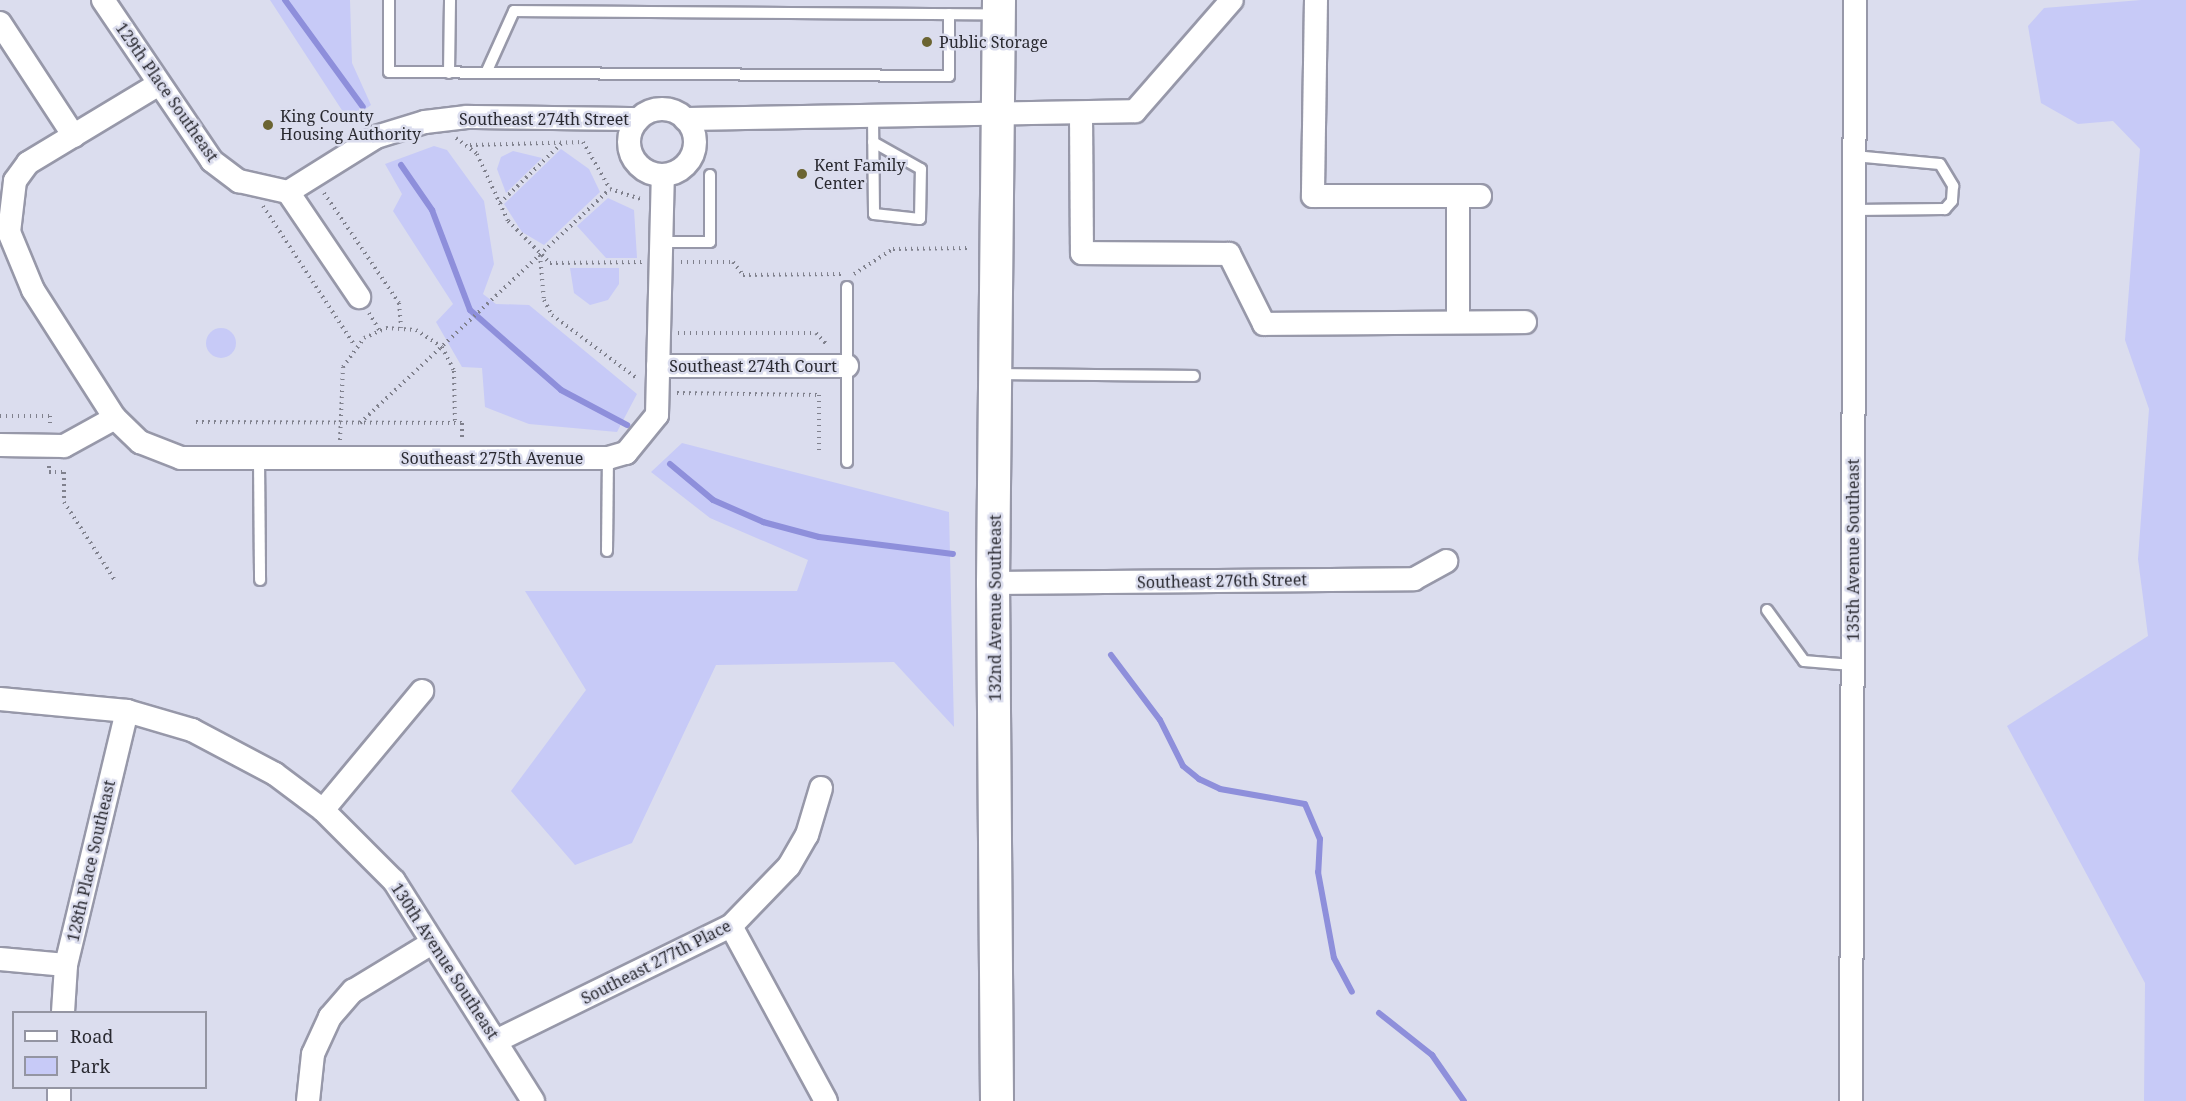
<!DOCTYPE html>
<style>
body{margin:0}
#map{position:relative;width:2186px;height:1101px;overflow:hidden;background:#dbddee;font-family:"Noto Serif",serif}
div>[style]{position:absolute}
[style*='--x']{left:calc(var(--x)*1px);top:calc(var(--y)*1px);width:calc(var(--w)*1px);rotate:calc(var(--a)*1deg)}
.green>*{inset:0;background:#c7caf7}
.round{border-radius:50%}
.stream>*{height:6px;margin:-3px;padding:0 3px;transform-origin:3px;border-radius:3px;background:#8e8fdb}
.path>*{height:4px;margin-top:-2px;transform-origin:0;background:repeating-linear-gradient(90deg,#80818d 0 1.5px,transparent 0 6px)}
.roads{filter:drop-shadow(2px 0 #9798a9) drop-shadow(-2px 0 #9798a9) drop-shadow(0 2px #9798a9) drop-shadow(0 -2px #9798a9)}
.service>*{height:10px;margin:-5px;padding:0 5px;transform-origin:5px;border-radius:5px;background:#fff}
.minor>*{height:22px;margin:-11px;padding:0 11px;transform-origin:11px;border-radius:11px;background:#fff}
.minor>.ring{margin:-11px;padding:0;box-sizing:content-box;background:none;border:22px solid #fff;border-radius:50%}
.secondary>*{height:32px;margin:-16px;padding:0 16px;transform-origin:16px;border-radius:16px;background:#fff}
.dots>*{width:16px;height:16px;translate:-50% -50%;box-sizing:border-box;border:3px solid #dbddee;border-radius:50%}
span{translate:-50% -50%;white-space:nowrap;text-align:center;line-height:1.15;-webkit-text-stroke:5px #dbddee;paint-order:stroke}
.poi-label{font-size:16px;color:#2a2a31}
.left{translate:0 -50%;text-align:left}
.street-label{font-size:16px;color:#2a2a31}
.legend{position:absolute;left:12px;top:1011px;width:195px;height:78px;box-sizing:border-box;background:#dbddee;border:2px solid #9495a2;margin:0;padding:8px 10px;list-style:none;font-size:18px;color:#2a2a31}
.legend li{display:flex;align-items:center;gap:12px;height:30px}
.legend b{width:30px;border:2px solid #9495a2}
</style>
<div id="map">
<div class="green">
<div style="clip-path:polygon(270px 0,350px 0,352px 63px,371px 105px,349px 121px)"></div>
<div style="clip-path:polygon(2141px 0,2186px 0,2186px 1101px,2144px 1101px,2145px 983px,2007px 726px,2148px 636px,2138px 559px,2149px 409px,2125px 340px,2140px 149px,2113px 121px,2078px 124px,2041px 103px,2028px 26px,2044px 8px)"></div>
<div style="clip-path:polygon(434px 146px,447px 150px,484px 201px,494px 264px,483px 294px,496px 304px,529px 305px,637px 394px,617px 432px,529px 424px,485px 407px,482px 368px,462px 367px,436px 322px,453px 304px,393px 211px,402px 194px,385px 164px)"></div>
<div style="clip-path:polygon(561px 149px,589px 169px,600px 192px,544px 245px,522px 232px,504px 204px)"></div>
<div style="clip-path:polygon(513px 151px,542px 158px,506px 193px,497px 169px,501px 157px)"></div>
<div style="clip-path:polygon(608px 198px,634px 210px,637px 258px,606px 258px,577px 226px)"></div>
<div style="clip-path:polygon(570px 268px,619px 268px,619px 284px,608px 300px,590px 305px,574px 293px)"></div>
<div class="round" style="left:206px;top:328px;width:30px;height:30px"></div>
<div style="clip-path:polygon(682px 443px,949px 512px,954px 727px,894px 662px,716px 665px,632px 843px,575px 865px,511px 791px,586px 690px,525px 591px,797px 591px,808px 560px,710px 518px,651px 472px)"></div>
</div>
<div class="stream">
<div style="--x:285;--y:0;--w:132;--a:53.9"></div>
<div style="--x:401;--y:165;--w:55;--a:55.4"></div>
<div style="--x:432;--y:210;--w:107;--a:69.2"></div>
<div style="--x:470;--y:310;--w:121;--a:41.3"></div>
<div style="--x:561;--y:390;--w:75;--a:27.9"></div>
<div style="--x:670;--y:464;--w:56;--a:39.9"></div>
<div style="--x:713;--y:500;--w:55;--a:23.7"></div>
<div style="--x:763;--y:522;--w:58;--a:15"></div>
<div style="--x:819;--y:537;--w:135;--a:7.2"></div>
<div style="--x:1111;--y:655;--w:81;--a:53"></div>
<div style="--x:1160;--y:720;--w:51;--a:63.4"></div>
<div style="--x:1183;--y:766;--w:21;--a:39"></div>
<div style="--x:1199;--y:779;--w:23;--a:25"></div>
<div style="--x:1220;--y:789;--w:86;--a:10"></div>
<div style="--x:1305;--y:804;--w:38;--a:67"></div>
<div style="--x:1320;--y:839;--w:33;--a:93"></div>
<div style="--x:1318;--y:872;--w:87;--a:79.5"></div>
<div style="--x:1334;--y:958;--w:38;--a:62"></div>
<div style="--x:1379;--y:1013;--w:68;--a:38.4"></div>
<div style="--x:1432;--y:1055;--w:56;--a:55.2"></div>
</div>
<div class="path">
<div style="--x:456;--y:138;--w:26;--a:37"></div>
<div style="--x:477;--y:154;--w:74;--a:65.2"></div>
<div style="--x:508;--y:221;--w:59;--a:45"></div>
<div style="--x:550;--y:263;--w:93;--a:-0.6"></div>
<div style="--x:470;--y:145;--w:113;--a:-1.5"></div>
<div style="--x:583;--y:142;--w:54;--a:60.1"></div>
<div style="--x:610;--y:189;--w:35;--a:18"></div>
<div style="--x:324;--y:193;--w:133;--a:55.7"></div>
<div style="--x:399;--y:303;--w:25;--a:85"></div>
<div style="--x:500;--y:203;--w:86;--a:-44.1"></div>
<div style="--x:263;--y:206;--w:168;--a:56.7"></div>
<div style="--x:540;--y:255;--w:45;--a:84.9"></div>
<div style="--x:544;--y:300;--w:17;--a:62"></div>
<div style="--x:552;--y:315;--w:107;--a:36.7"></div>
<div style="--x:681;--y:262;--w:52;--a:0"></div>
<div style="--x:733;--y:262;--w:16;--a:52"></div>
<div style="--x:743;--y:275;--w:98;--a:-0.6"></div>
<div style="--x:854;--y:274;--w:46;--a:-32.7"></div>
<div style="--x:893;--y:249;--w:76;--a:-0.8"></div>
<div style="--x:369;--y:313;--w:21;--a:59"></div>
<div style="--x:678;--y:333;--w:138;--a:0"></div>
<div style="--x:816;--y:333;--w:16;--a:47"></div>
<div style="--x:677;--y:393;--w:142;--a:0.8"></div>
<div style="--x:819;--y:395;--w:57;--a:90"></div>
<div style="--x:0;--y:416;--w:50;--a:0"></div>
<div style="--x:50;--y:416;--w:12;--a:90"></div>
<div style="--x:196;--y:422;--w:266;--a:0.2"></div>
<div style="--x:462;--y:423;--w:15;--a:90"></div>
<div style="--x:360;--y:423;--w:342;--a:-43.1"></div>
<div style="--x:340;--y:440;--w:73;--a:-87.6"></div>
<div style="--x:343;--y:367;--w:36;--a:-54"></div>
<div style="--x:364;--y:338;--w:24;--a:-24"></div>
<div style="--x:386;--y:328;--w:30;--a:4"></div>
<div style="--x:416;--y:330;--w:31;--a:33"></div>
<div style="--x:442;--y:347;--w:27;--a:63"></div>
<div style="--x:454;--y:371;--w:52;--a:88.9"></div>
<div style="--x:49;--y:466;--w:6;--a:90"></div>
<div style="--x:49;--y:472;--w:15;--a:0"></div>
<div style="--x:64;--y:472;--w:30;--a:90"></div>
<div style="--x:64;--y:502;--w:95;--a:57"></div>
</div>
<div class="roads">
<div class="service">
<div style="--x:389;--y:0;--w:72;--a:90"></div>
<div style="--x:389;--y:72;--w:560;--a:0.41"></div>
<div style="--x:949;--y:76;--w:62;--a:-90"></div>
<div style="--x:449;--y:73;--w:73;--a:-89.2"></div>
<div style="--x:486;--y:73;--w:68;--a:-65.7"></div>
<div style="--x:514;--y:11;--w:482;--a:0.4"></div>
<div style="--x:873;--y:117;--w:97;--a:89.4"></div>
<div style="--x:874;--y:214;--w:46;--a:6.2"></div>
<div style="--x:920;--y:219;--w:50;--a:-88.9"></div>
<div style="--x:921;--y:169;--w:55;--a:-150.6"></div>
<div style="--x:1854;--y:156;--w:86;--a:5.3"></div>
<div style="--x:1940;--y:164;--w:26;--a:59"></div>
<div style="--x:1953;--y:186;--w:15;--a:94"></div>
<div style="--x:1952;--y:201;--w:11;--a:131"></div>
<div style="--x:1945;--y:209;--w:91;--a:179.4"></div>
<div style="--x:661;--y:242;--w:49;--a:0"></div>
<div style="--x:710;--y:242;--w:67;--a:-90"></div>
<div style="--x:847;--y:287;--w:175;--a:90"></div>
<div style="--x:997;--y:374;--w:197;--a:0.6"></div>
<div style="--x:259;--y:459;--w:121;--a:89.5"></div>
<div style="--x:607;--y:551;--w:93;--a:-89.4"></div>
<div style="--x:1767;--y:610;--w:63;--a:54"></div>
<div style="--x:1804;--y:661;--w:48;--a:4.8"></div>
</div>
<div class="minor">
<div style="--x:103;--y:0;--w:194;--a:55.9"></div>
<div style="--x:212;--y:161;--w:34;--a:37"></div>
<div style="--x:239;--y:181;--w:50;--a:12.7"></div>
<div style="--x:1316;--y:0;--w:196;--a:90.9"></div>
<div style="--x:1313;--y:196;--w:167;--a:0"></div>
<div style="--x:0;--y:23;--w:135;--a:56.8"></div>
<div style="--x:159;--y:84;--w:153;--a:148.9"></div>
<div style="--x:28;--y:163;--w:22;--a:126"></div>
<div style="--x:15;--y:181;--w:51;--a:96.7"></div>
<div style="--x:9;--y:232;--w:63;--a:67.5"></div>
<div style="--x:33;--y:290;--w:152;--a:57.4"></div>
<div style="--x:115;--y:418;--w:35;--a:44"></div>
<div style="--x:140;--y:442;--w:44;--a:21.3"></div>
<div style="--x:181;--y:458;--w:427;--a:0"></div>
<div style="--x:608;--y:458;--w:19;--a:-16"></div>
<div style="--x:626;--y:453;--w:49;--a:-50.8"></div>
<div style="--x:657;--y:415;--w:240;--a:-88.6"></div>
<div class="ring" style="left:629px;top:109px;width:44px;height:44px"></div>
<div style="--x:1081;--y:114;--w:139;--a:89.6"></div>
<div style="--x:1082;--y:253;--w:147;--a:0.4"></div>
<div style="--x:1229;--y:254;--w:78;--a:63.4"></div>
<div style="--x:1264;--y:324;--w:261;--a:-0.4"></div>
<div style="--x:685;--y:119;--w:450;--a:-1"></div>
<div style="--x:1135;--y:111;--w:147;--a:-48.9"></div>
<div style="--x:288;--y:192;--w:104;--a:-32"></div>
<div style="--x:376;--y:137;--w:51;--a:-17"></div>
<div style="--x:425;--y:122;--w:42;--a:-6.8"></div>
<div style="--x:467;--y:117;--w:171;--a:0.7"></div>
<div style="--x:288;--y:192;--w:127;--a:55.9"></div>
<div style="--x:1458;--y:196;--w:125;--a:90"></div>
<div style="--x:658;--y:366;--w:189;--a:0"></div>
<div style="--x:0;--y:445;--w:64;--a:0.9"></div>
<div style="--x:64;--y:446;--w:58;--a:-28.8"></div>
<div style="--x:993;--y:583;--w:421;--a:-0.5"></div>
<div style="--x:1414;--y:579;--w:37;--a:-29"></div>
<div style="--x:0;--y:699;--w:128;--a:5.4"></div>
<div style="--x:127;--y:711;--w:68;--a:16.3"></div>
<div style="--x:192;--y:730;--w:94;--a:27.9"></div>
<div style="--x:275;--y:774;--w:60;--a:36.9"></div>
<div style="--x:323;--y:810;--w:100;--a:45"></div>
<div style="--x:394;--y:881;--w:260;--a:57.7"></div>
<div style="--x:323;--y:810;--w:155;--a:-50.2"></div>
<div style="--x:731;--y:926;--w:199;--a:61.5"></div>
<div style="--x:0;--y:959;--w:66;--a:5.2"></div>
<div style="--x:63;--y:1012;--w:47;--a:-86.3"></div>
<div style="--x:66;--y:965;--w:261;--a:-76.5"></div>
<div style="--x:496;--y:1041;--w:262;--a:-26.1"></div>
<div style="--x:731;--y:926;--w:83;--a:-46"></div>
<div style="--x:789;--y:866;--w:36;--a:-60"></div>
<div style="--x:807;--y:835;--w:49;--a:-73.4"></div>
<div style="--x:59;--y:1088;--w:13;--a:90"></div>
<div style="--x:308;--y:1101;--w:47;--a:-83.9"></div>
<div style="--x:313;--y:1054;--w:41;--a:-65.3"></div>
<div style="--x:330;--y:1017;--w:35;--a:-49"></div>
<div style="--x:353;--y:991;--w:92;--a:-31.3"></div>
<div style="--x:1851;--y:1101;--w:1101;--a:-89.79"></div>
</div>
<div class="secondary">
<div style="--x:997;--y:1101;--w:518;--a:-90.44"></div>
<div style="--x:993;--y:583;--w:583;--a:-89.41"></div>
</div>
</div>
<div class="dots">
<div style="left:927px;top:42px;background:#6b6431"></div>
<div style="left:268px;top:125px;background:#6b6431"></div>
<div style="left:802px;top:174px;background:#6b6431"></div>
</div>
<div class="poi-label">
<span class="left" style="left:939px;top:42px">Public Storage</span>
<span class="left" style="left:280px;top:125px">King County<br>Housing Authority</span>
<span class="left" style="left:814px;top:174px">Kent Family<br>Center</span>
</div>
<div class="street-label">
<span style="left:167px;top:92px;rotate:55deg">129th Place Southeast</span>
<span style="left:544px;top:119px">Southeast 274th Street</span>
<span style="left:753px;top:366px">Southeast 274th Court</span>
<span style="left:492px;top:458px">Southeast 275th Avenue</span>
<span style="left:1853px;top:550px;rotate:-90deg">135th Avenue Southeast</span>
<span style="left:1222px;top:581px;rotate:-1deg">Southeast 276th Street</span>
<span style="left:995px;top:608px;rotate:-90deg">132nd Avenue Southeast</span>
<span style="left:91px;top:861px;rotate:-77deg">128th Place Southeast</span>
<span style="left:445px;top:961px;rotate:57deg">130th Avenue Southeast</span>
<span style="left:656px;top:962px;rotate:-27deg">Southeast 277th Place</span>
</div>
<ul class="legend">
<li><b style="height:8px;background:#fff"></b>Road</li>
<li><b style="height:16px;background:#c7caf7"></b>Park</li>
</ul>
</div>
